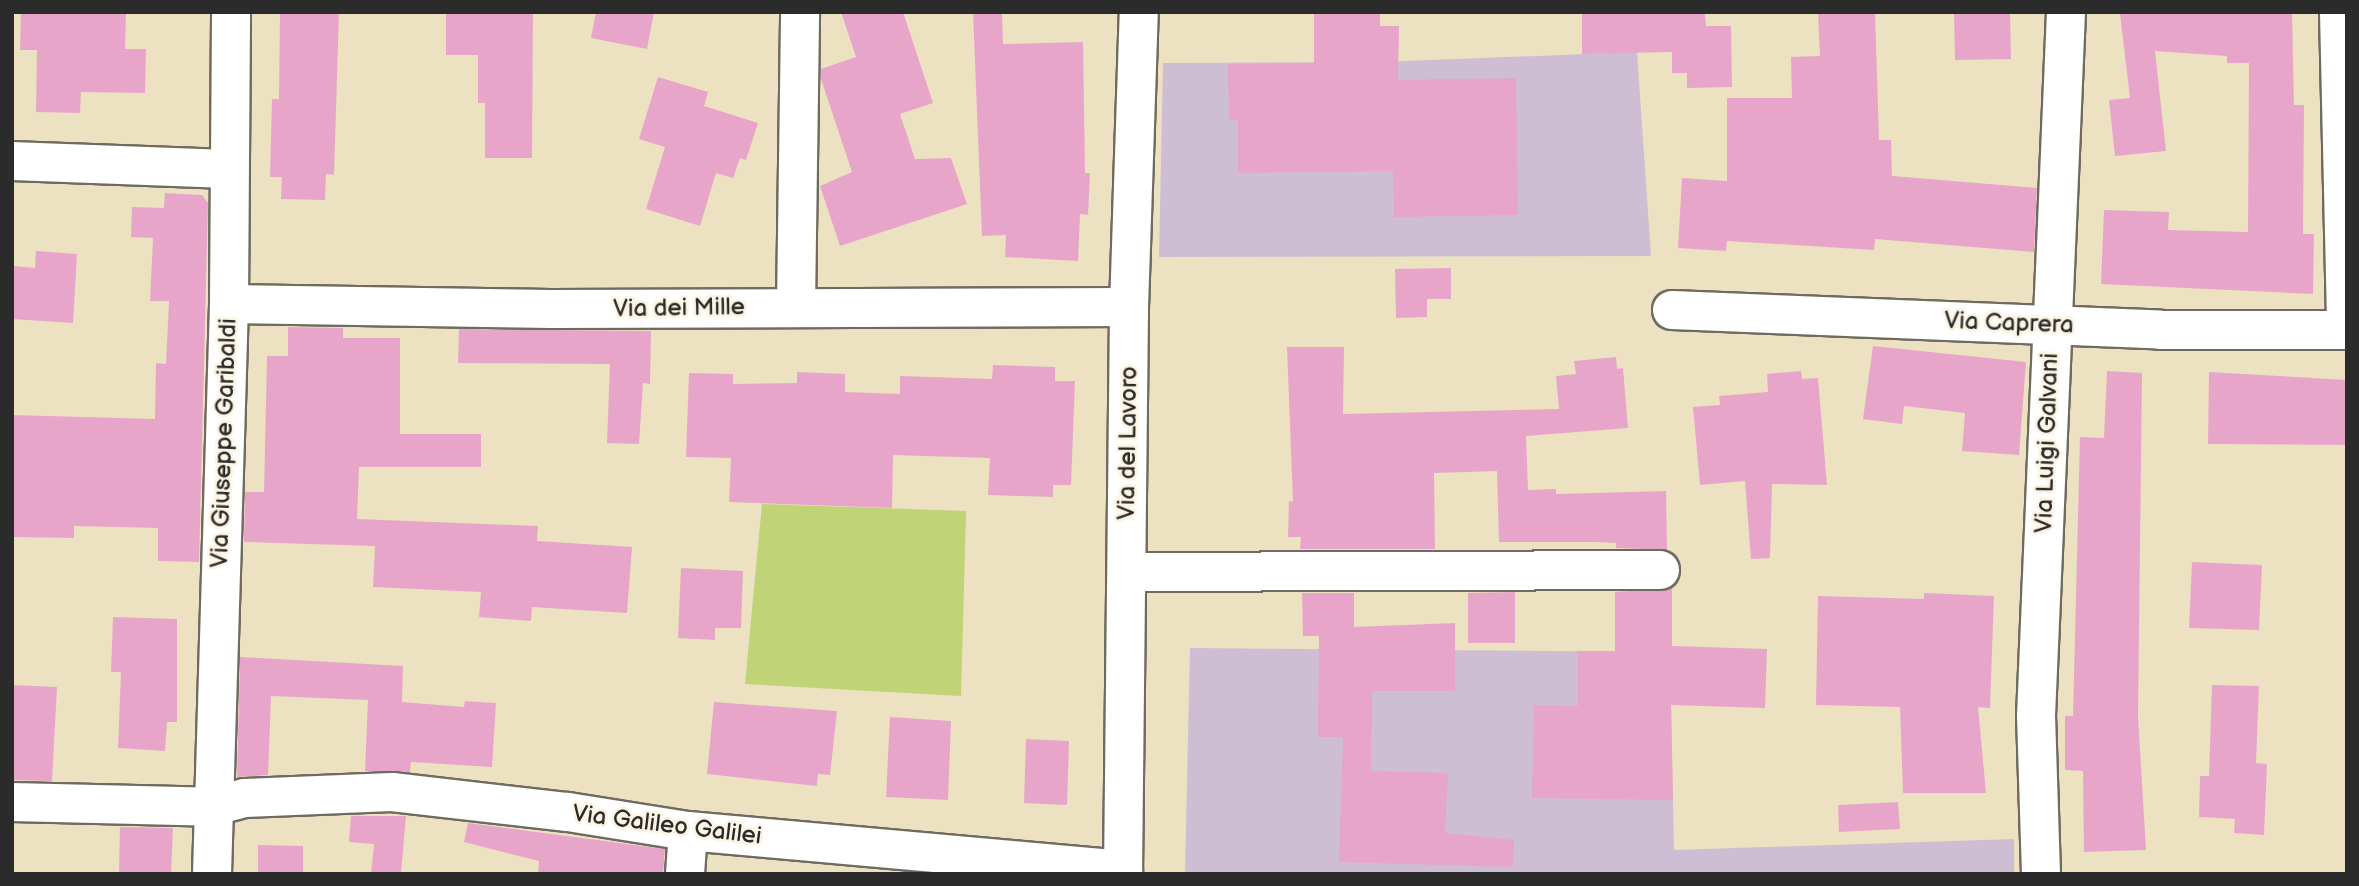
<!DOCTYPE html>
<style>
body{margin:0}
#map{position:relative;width:2359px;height:886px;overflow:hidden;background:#ece2c1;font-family:"Balsamiq Sans",sans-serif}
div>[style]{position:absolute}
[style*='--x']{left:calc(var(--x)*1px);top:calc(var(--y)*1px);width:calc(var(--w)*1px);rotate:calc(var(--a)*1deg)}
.industrial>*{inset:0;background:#cdbed3}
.green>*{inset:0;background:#c0d376}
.building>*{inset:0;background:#e7a6c9}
.roads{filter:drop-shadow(2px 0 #6f6b60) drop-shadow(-2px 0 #6f6b60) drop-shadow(0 2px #6f6b60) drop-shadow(0 -2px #6f6b60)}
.minor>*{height:38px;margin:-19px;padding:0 19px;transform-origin:19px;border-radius:19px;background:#fff}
span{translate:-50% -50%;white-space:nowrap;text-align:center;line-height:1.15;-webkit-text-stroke:6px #fcf5e5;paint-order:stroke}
.street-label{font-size:24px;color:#2b2b2b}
.frame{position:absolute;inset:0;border:14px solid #2b2b2b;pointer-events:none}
</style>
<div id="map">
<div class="industrial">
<div style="clip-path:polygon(1637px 52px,1651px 256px,1159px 257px,1163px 63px,1380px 62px)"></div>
<div style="clip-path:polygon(1190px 648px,1670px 652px,1674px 850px,2014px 839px,2014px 874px,1185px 874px)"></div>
</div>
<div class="green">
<div style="clip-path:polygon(762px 504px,966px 511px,961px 696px,745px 684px)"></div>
</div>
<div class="building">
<div style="clip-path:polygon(21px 12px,126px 12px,125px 49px,146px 49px,145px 93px,81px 92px,80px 113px,36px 112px,37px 50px,20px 50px)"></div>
<div style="clip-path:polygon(280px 12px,339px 12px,334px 175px,326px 174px,325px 200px,281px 199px,282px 177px,270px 177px,272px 99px,279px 99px)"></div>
<div style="clip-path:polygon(446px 12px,533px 12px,532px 158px,485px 158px,485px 103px,478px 103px,478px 55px,446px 55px)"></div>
<div style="clip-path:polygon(596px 12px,654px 12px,647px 49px,591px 38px)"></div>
<div style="clip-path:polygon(841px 12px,903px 12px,933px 103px,900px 114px,915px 159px,951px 158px,967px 204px,840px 246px,820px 186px,852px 172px,821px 79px,821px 69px,856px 57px)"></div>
<div style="clip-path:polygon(973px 12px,1002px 12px,1003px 44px,1083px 42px,1085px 173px,1090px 173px,1088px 215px,1080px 214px,1078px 261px,1005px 257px,1006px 235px,982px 236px)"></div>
<div style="clip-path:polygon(1314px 12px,1380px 12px,1380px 26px,1399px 26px,1398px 80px,1516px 78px,1518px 215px,1394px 217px,1393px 171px,1238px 173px,1238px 120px,1229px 121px,1228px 64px,1314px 63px)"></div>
<div style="clip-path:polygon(1582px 12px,1705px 12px,1706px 26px,1731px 26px,1732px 87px,1687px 88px,1687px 73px,1672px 73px,1672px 52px,1582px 54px)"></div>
<div style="clip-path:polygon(1818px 12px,1875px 12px,1879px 140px,1891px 140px,1892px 176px,2037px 188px,2034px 252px,1875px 239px,1874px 250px,1727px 241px,1726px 251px,1678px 248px,1682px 178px,1727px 181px,1727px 98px,1792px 98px,1791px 57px,1820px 56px)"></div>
<div style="clip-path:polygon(1954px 12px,2010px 12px,2011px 59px,1955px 60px)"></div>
<div style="clip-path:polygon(2169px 12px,2292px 12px,2294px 105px,2304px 105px,2303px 234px,2314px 234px,2313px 294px,2101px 284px,2104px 210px,2169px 212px,2168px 230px,2248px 232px,2249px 63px,2227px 63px,2227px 56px,2155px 51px,2166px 151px,2115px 156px,2109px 100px,2130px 98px,2120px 14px)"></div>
<div style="clip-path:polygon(658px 77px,708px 92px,704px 106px,758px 123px,746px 160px,740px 158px,733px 178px,716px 173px,700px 226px,646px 209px,665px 147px,639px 139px)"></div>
<div style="clip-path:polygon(165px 193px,202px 195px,208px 203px,199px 562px,158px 561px,158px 528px,74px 526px,74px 538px,12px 537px,12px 415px,155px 419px,156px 363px,166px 364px,169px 301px,150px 301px,153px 238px,131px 237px,132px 207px,164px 208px)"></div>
<div style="clip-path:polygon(36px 251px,77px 254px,73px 323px,12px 319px,14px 266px,35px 268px)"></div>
<div style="clip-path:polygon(1451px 268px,1451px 299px,1427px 299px,1427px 317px,1396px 318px,1395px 269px)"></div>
<div style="clip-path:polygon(288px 327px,343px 328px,343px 338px,400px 338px,400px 434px,481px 434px,481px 467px,359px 467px,357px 519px,538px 526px,537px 541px,632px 547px,627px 613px,532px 607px,531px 621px,479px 617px,481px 592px,373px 587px,375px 546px,244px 542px,245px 492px,264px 492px,267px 356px,288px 356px)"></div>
<div style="clip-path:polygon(459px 329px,651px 331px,650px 384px,643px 383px,639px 444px,607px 443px,610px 364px,458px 363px)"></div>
<div style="clip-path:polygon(1873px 346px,2026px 362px,2019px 455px,1962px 451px,1965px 413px,1904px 406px,1902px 424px,1863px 419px)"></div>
<div style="clip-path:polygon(1287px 347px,1344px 347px,1343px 414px,1559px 409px,1556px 376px,1576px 374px,1574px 361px,1616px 357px,1617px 369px,1623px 368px,1628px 428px,1526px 436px,1528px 490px,1556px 489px,1556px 494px,1666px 491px,1667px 550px,1616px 548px,1616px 543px,1593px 542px,1499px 542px,1497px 471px,1434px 473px,1435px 549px,1300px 549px,1301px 537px,1288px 537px,1289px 501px,1293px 502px)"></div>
<div style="clip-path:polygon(993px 365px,1055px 367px,1055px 381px,1075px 381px,1071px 485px,1053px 485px,1053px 497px,988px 495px,990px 458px,893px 455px,892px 508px,729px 502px,731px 458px,686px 457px,689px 373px,733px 374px,733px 384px,797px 383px,797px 372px,845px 374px,845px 392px,900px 394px,900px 376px,992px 379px)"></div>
<div style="clip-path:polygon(1801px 371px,1802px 379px,1818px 378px,1827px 485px,1772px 484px,1770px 558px,1751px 559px,1745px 481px,1700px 485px,1693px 407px,1720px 405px,1719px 396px,1768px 392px,1767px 374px)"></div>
<div style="clip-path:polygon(2107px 371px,2142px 373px,2138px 717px,2146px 850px,2084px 852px,2083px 771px,2065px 770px,2065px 716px,2073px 716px,2080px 437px,2104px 438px)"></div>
<div style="clip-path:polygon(2209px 372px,2347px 380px,2345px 445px,2208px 444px)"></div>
<div style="clip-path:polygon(2192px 562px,2262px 565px,2259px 630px,2189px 628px)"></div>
<div style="clip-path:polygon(681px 568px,743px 571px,741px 628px,715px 628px,715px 640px,678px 638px)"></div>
<div style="clip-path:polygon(1672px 588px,1672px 646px,1767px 649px,1765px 708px,1671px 705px,1673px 800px,1532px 798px,1534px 705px,1578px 706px,1578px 651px,1615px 651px,1615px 592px)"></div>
<div style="clip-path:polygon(1515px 592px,1515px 643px,1468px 643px,1468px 593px)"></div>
<div style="clip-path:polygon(1302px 593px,1354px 593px,1354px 627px,1455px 623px,1455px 691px,1372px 691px,1371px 771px,1448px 773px,1445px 833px,1514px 840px,1513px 867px,1339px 862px,1343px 737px,1318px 737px,1319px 636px,1303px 636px)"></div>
<div style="clip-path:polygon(1924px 593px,1994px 596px,1990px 708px,1978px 707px,1986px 793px,1903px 793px,1900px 707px,1816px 705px,1818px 596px,1924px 599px)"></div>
<div style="clip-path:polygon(113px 617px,177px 619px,177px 722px,167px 722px,165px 751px,118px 748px,121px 672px,111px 672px)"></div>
<div style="clip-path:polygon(240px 657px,403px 666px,402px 702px,464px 707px,465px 701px,496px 703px,492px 767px,411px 762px,410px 772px,365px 771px,368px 700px,271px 696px,268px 775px,237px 777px)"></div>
<div style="clip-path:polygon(12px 685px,57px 687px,52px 781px,12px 780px)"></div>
<div style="clip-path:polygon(2212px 685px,2259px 686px,2256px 763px,2267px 764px,2264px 835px,2234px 833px,2235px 819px,2199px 817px,2200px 776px,2209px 776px)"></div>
<div style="clip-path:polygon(714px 702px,837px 711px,830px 775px,818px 774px,817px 786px,707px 774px)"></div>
<div style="clip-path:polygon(890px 717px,951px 721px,948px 800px,886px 797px)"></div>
<div style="clip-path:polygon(1026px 739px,1069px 741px,1067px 805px,1024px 803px)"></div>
<div style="clip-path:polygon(1898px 802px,1900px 829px,1839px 832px,1838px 805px)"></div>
<div style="clip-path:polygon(351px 816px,406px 816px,401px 874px,371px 874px,374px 844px,349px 842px)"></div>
<div style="clip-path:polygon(468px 823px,665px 849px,663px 874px,538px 874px,539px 861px,464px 842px)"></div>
<div style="clip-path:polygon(120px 827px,173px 828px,171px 874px,119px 874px)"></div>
<div style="clip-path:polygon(258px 845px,303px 846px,303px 874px,258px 874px)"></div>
</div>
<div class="roads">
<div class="minor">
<div style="--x:2339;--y:12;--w:318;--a:88.7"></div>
<div style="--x:12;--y:161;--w:217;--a:2.1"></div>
<div style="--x:229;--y:304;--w:322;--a:0.9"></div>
<div style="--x:551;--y:309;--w:578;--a:-0.2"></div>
<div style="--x:796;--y:306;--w:294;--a:-89.2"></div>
<div style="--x:1672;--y:310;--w:488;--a:2.3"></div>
<div style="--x:2160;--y:330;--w:187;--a:0"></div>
<div style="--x:1127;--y:572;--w:533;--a:-0.21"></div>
<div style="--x:12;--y:802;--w:199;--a:1.4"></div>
<div style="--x:211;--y:807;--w:35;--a:-15"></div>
<div style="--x:245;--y:798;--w:147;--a:-2.3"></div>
<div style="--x:392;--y:792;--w:177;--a:6.5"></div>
<div style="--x:568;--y:812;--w:121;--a:9"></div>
<div style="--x:688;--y:831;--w:437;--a:5.1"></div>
<div style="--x:212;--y:874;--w:570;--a:-88.29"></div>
<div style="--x:229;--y:304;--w:292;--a:-89.6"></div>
<div style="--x:685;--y:874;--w:43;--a:-86"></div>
<div style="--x:1123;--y:874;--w:567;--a:-89.39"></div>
<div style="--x:1129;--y:307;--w:295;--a:-88.1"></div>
<div style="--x:2041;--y:874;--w:158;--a:-91.8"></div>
<div style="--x:2036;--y:716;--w:705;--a:-87.56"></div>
</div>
</div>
<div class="street-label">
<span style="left:679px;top:308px;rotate:-1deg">Via dei Mille</span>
<span style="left:2009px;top:323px;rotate:2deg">Via Caprera</span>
<span style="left:224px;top:443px;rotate:-88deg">Via Giuseppe Garibaldi</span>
<span style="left:1128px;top:443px;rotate:-89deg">Via del Lavoro</span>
<span style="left:2047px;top:443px;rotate:-88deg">Via Luigi Galvani</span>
<span style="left:667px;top:825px;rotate:7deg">Via Galileo Galilei</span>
</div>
<div class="frame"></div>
</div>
